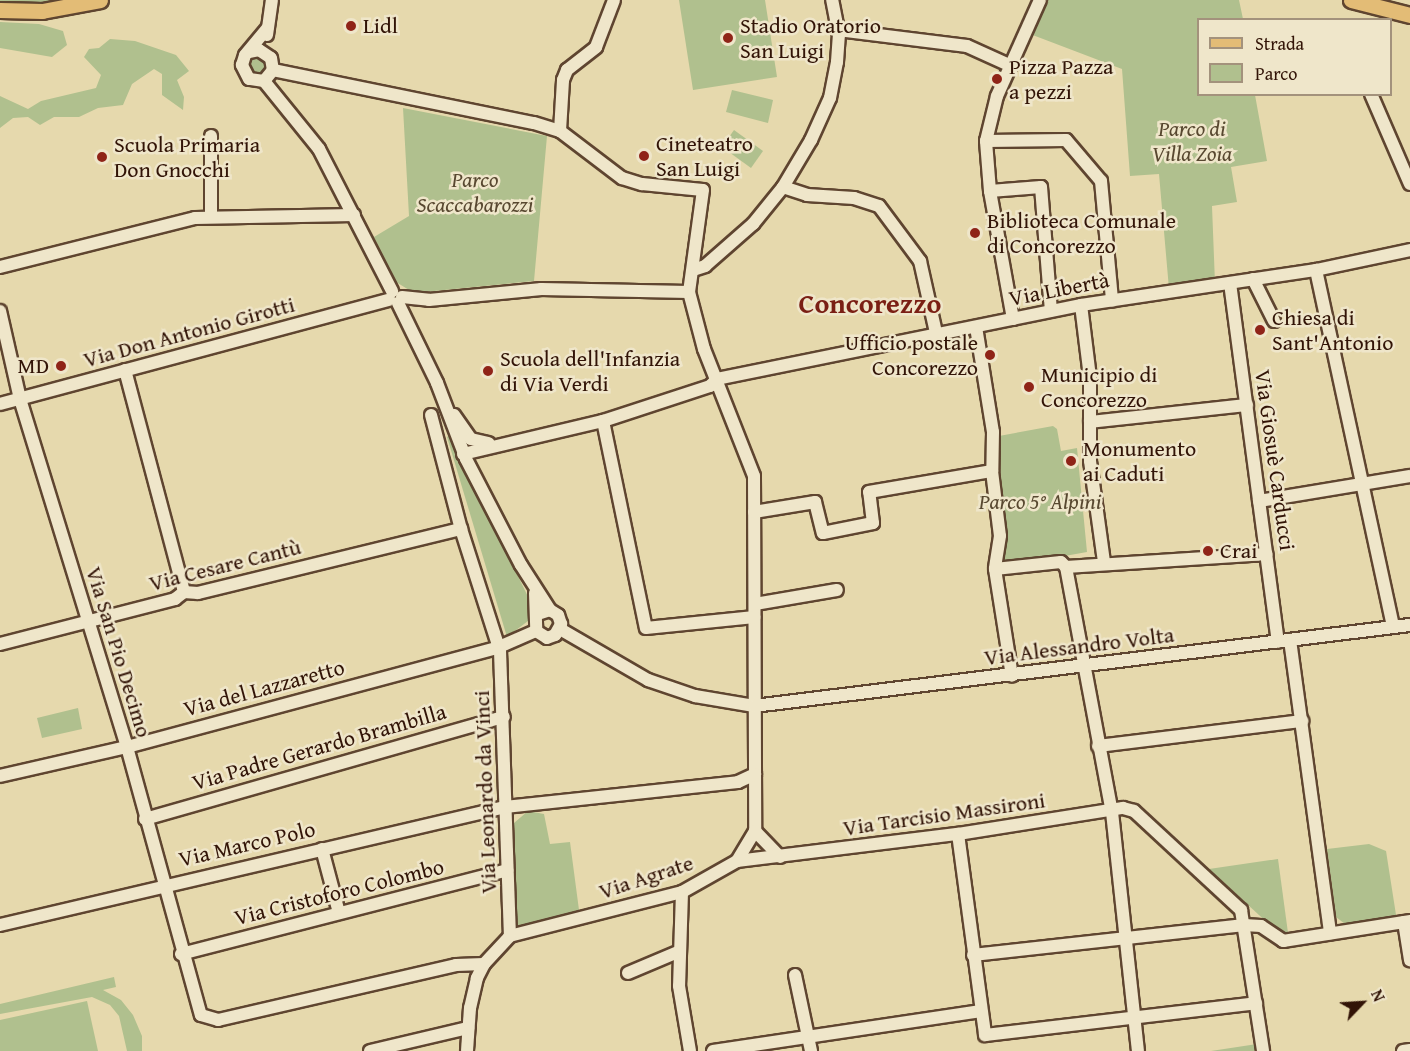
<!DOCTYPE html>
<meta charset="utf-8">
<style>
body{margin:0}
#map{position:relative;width:1410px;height:1051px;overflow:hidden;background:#e6d9ad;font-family:"Gentium Book Plus",serif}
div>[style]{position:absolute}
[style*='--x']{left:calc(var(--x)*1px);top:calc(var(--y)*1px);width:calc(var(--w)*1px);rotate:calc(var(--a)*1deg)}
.green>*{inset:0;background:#b0c08e}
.round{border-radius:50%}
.roads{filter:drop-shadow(2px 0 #5f4530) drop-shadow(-2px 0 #5f4530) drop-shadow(0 2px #5f4530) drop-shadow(0 -2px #5f4530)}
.minor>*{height:12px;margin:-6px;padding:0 6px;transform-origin:6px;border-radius:6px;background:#efe6ca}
.major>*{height:15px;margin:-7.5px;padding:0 7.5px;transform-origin:7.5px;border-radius:7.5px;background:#e3bc76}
.dots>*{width:16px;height:16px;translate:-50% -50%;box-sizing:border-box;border:3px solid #efe6ca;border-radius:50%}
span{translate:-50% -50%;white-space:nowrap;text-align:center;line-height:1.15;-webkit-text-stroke:5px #efe6ca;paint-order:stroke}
.poi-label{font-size:22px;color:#321407}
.left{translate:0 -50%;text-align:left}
.right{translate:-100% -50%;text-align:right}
.park-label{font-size:22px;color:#584830;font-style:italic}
.street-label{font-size:22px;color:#321407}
.district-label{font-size:28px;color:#7a1f14;font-weight:700}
.legend{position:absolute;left:1197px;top:18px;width:195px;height:78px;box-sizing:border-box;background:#efe6ca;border:2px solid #a3927c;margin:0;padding:8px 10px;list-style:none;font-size:18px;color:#321407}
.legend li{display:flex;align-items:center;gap:12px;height:30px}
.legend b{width:30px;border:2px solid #a3927c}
.north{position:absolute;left:1332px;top:973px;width:60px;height:60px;-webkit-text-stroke:4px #efe6ca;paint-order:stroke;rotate:65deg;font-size:16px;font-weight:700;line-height:24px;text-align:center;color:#321407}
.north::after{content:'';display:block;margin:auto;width:21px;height:27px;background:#321407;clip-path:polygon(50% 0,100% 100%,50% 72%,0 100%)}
</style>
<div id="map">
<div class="green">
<div style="clip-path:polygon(0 0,73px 0,18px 5px,0 3px)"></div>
<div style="clip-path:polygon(679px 0,765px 0,777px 77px,693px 90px)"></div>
<div style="clip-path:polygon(1048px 0,1239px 0,1243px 19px,1198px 20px,1198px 94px,1255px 95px,1267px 161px,1231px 167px,1237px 202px,1212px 206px,1215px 283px,1169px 289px,1159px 174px,1130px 176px,1122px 69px,1030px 34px)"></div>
<div style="clip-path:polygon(0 22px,39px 24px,63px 31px,67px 45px,52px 57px,0 48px)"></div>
<div style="clip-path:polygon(110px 39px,135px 41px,176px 55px,189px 71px,177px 80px,184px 97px,183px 110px,162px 95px,162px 74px,154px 69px,132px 84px,123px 105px,98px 108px,79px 117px,54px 117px,40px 125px,28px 117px,13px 118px,0 128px,0 96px,28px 109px,41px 101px,96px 88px,101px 75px,84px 57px,89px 49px,99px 48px)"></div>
<div class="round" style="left:249px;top:58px;width:16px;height:16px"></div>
<div style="clip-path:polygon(732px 90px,773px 100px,768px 123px,726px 112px)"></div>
<div style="clip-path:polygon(403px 108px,547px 136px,534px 281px,414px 293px,396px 282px,374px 237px,409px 216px)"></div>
<div style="clip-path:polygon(734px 130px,763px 151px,751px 168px,722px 147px)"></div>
<div style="clip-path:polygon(1053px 426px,1057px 429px,1061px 451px,1077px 448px,1087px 552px,1003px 567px,995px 468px,999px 436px)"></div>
<div style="clip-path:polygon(450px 435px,532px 605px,528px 621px,507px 637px,447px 437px)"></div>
<div style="clip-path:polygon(78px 708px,82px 729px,42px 738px,37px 718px)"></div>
<div style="clip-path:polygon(528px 811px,544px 814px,550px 844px,570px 842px,579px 910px,517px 926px,514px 823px)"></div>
<div style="clip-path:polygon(1369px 844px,1386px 851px,1396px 915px,1345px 924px,1336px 917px,1327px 849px)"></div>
<div style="clip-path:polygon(1278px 859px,1288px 933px,1273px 928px,1209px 869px)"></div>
<div style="clip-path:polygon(114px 977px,116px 987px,103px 990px,121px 1000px,133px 1015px,142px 1036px,142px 1051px,127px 1051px,119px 1016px,110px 1005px,92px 997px,0 1014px,0 1004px)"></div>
<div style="clip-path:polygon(87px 1001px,98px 1051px,0 1051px,0 1020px)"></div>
<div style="clip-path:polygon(1257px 1044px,1258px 1051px,1211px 1051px)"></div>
</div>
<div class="roads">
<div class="minor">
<div style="--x:838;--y:30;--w:130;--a:7.1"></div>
<div style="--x:967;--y:46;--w:48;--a:24.4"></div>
<div style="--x:267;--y:35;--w:35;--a:-82"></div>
<div style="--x:249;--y:52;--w:10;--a:-11"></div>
<div style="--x:259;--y:50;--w:14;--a:34"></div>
<div style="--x:271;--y:58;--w:12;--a:81"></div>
<div style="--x:273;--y:70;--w:14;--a:129"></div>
<div style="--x:264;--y:81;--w:15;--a:-172"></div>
<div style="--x:249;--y:79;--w:16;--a:-117"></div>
<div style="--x:242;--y:65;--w:10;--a:-73"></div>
<div style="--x:245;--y:55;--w:35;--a:-50"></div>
<div style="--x:273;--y:70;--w:266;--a:11.5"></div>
<div style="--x:534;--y:123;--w:27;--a:17"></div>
<div style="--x:560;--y:131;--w:78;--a:37.2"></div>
<div style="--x:622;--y:178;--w:21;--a:17"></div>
<div style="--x:642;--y:184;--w:61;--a:5.6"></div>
<div style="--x:703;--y:190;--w:103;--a:97.8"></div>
<div style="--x:689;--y:292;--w:59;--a:75.3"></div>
<div style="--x:704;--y:349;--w:136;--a:68.5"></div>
<div style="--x:754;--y:476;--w:355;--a:89.8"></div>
<div style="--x:755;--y:831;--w:35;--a:121"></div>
<div style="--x:737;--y:861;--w:63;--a:150.6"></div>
<div style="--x:682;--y:892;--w:178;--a:165.7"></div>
<div style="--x:510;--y:936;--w:38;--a:133"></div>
<div style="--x:484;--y:964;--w:16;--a:117"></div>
<div style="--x:477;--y:978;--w:31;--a:103"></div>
<div style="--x:470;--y:1008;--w:43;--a:94"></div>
<div style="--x:264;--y:81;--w:87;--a:51"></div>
<div style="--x:319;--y:149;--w:160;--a:62.8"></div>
<div style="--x:1371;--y:94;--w:98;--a:66.6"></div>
<div style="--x:560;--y:131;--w:51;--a:-86.6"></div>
<div style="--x:563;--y:80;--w:11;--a:-68"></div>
<div style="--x:567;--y:70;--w:37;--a:-38"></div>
<div style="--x:596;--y:47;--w:50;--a:-69"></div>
<div style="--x:211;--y:136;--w:81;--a:90"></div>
<div style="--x:986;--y:141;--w:80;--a:-0.7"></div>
<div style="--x:1066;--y:140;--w:54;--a:49.5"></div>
<div style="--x:1101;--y:181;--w:120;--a:84.7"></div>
<div style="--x:783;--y:187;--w:25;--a:18"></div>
<div style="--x:807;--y:195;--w:47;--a:3.7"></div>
<div style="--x:854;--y:198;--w:26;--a:18"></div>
<div style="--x:879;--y:206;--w:69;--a:53.3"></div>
<div style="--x:920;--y:261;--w:78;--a:77.4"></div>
<div style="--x:990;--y:191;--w:51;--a:-4.5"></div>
<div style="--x:1041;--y:187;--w:124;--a:85.4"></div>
<div style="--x:0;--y:267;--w:201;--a:-14.1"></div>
<div style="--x:195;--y:218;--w:159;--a:-1.1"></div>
<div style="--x:693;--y:270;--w:13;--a:-18"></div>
<div style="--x:705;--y:266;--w:64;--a:-41.2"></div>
<div style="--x:753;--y:224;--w:48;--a:-51"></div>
<div style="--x:783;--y:187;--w:55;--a:-59.2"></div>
<div style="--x:811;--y:140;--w:46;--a:-65.7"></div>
<div style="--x:830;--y:98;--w:37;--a:-79"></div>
<div style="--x:837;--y:62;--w:27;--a:-86"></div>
<div style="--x:839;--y:35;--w:36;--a:-101"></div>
<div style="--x:1316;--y:270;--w:365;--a:77.8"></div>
<div style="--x:1253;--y:279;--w:47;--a:63.4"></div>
<div style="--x:1230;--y:283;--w:362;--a:82.4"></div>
<div style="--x:402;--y:297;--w:27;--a:6"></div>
<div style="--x:429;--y:300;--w:113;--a:-5.6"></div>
<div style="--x:541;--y:289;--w:148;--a:1.2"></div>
<div style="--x:398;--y:303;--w:89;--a:64"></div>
<div style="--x:437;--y:383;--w:81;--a:69.1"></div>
<div style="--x:466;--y:459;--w:119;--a:62.6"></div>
<div style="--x:521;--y:565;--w:54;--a:57.2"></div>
<div style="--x:1081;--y:305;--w:73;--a:82.9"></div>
<div style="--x:1090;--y:377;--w:84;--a:90"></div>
<div style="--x:1090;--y:461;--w:102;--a:82.1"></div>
<div style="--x:0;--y:311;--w:90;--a:77.2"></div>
<div style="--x:20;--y:399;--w:364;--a:72.9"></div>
<div style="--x:127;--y:747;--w:278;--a:74.6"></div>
<div style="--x:201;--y:1015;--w:18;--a:16"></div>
<div style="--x:218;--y:1020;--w:244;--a:-13"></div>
<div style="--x:456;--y:965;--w:28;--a:-2"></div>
<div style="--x:1013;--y:319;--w:130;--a:-100.2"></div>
<div style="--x:990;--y:191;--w:50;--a:-94.6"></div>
<div style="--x:986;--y:141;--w:46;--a:-76.3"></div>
<div style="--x:997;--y:96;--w:105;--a:-65.9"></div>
<div style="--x:976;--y:327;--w:106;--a:80.8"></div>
<div style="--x:993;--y:432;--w:39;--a:91"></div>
<div style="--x:992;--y:471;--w:65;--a:83"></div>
<div style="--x:1000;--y:536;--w:33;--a:99"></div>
<div style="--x:995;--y:569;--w:108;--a:81"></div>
<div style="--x:125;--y:370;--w:230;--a:75.1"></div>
<div style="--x:717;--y:379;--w:371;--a:-11.5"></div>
<div style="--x:1081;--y:305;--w:238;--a:-8.5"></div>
<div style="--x:1316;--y:270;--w:96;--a:-12"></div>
<div style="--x:0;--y:404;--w:403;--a:-15"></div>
<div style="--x:431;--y:415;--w:118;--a:75.3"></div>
<div style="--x:461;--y:529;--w:128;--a:72.3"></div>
<div style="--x:500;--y:651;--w:285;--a:88"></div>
<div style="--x:454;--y:415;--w:29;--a:55"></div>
<div style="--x:471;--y:439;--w:18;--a:13"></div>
<div style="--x:603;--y:421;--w:211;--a:78.3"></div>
<div style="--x:646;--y:628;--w:109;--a:-5.8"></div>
<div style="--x:1090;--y:422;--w:158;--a:-6.2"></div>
<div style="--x:463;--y:454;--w:144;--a:-13.3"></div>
<div style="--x:603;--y:421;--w:113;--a:-18.1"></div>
<div style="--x:710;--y:386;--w:10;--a:-45"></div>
<div style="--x:1259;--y:501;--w:153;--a:-9.4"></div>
<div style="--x:754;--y:512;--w:62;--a:-9.3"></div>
<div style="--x:815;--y:502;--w:32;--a:76"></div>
<div style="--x:823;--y:533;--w:51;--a:-11.3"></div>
<div style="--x:873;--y:523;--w:31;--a:-97"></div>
<div style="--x:869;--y:492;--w:125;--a:-9.7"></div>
<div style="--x:1066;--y:567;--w:249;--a:79.4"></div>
<div style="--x:1112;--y:812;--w:240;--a:83.8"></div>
<div style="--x:995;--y:569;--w:66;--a:-6.1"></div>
<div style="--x:1061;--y:562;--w:7;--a:45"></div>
<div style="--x:1066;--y:567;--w:201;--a:-3.7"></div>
<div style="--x:535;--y:593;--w:38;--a:88"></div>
<div style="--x:536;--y:631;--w:13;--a:32"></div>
<div style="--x:547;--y:638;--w:9;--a:-21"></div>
<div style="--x:555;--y:635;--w:13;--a:-61"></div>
<div style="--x:561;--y:624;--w:9;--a:-108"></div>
<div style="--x:558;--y:615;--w:9;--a:-148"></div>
<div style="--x:550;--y:610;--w:13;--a:162"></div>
<div style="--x:755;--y:604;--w:83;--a:-9.7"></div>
<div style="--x:560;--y:629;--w:102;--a:30.1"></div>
<div style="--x:648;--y:680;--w:50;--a:18.8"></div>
<div style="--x:695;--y:696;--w:60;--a:9.6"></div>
<div style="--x:754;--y:706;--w:661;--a:-7.04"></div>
<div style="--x:1290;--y:640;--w:296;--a:82.2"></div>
<div style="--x:0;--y:644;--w:181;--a:-14.4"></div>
<div style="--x:175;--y:599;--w:11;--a:-38"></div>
<div style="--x:184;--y:592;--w:14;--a:4"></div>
<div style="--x:198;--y:593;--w:271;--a:-13.7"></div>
<div style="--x:1098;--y:746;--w:206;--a:-7"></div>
<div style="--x:0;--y:776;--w:130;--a:-12.9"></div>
<div style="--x:127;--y:747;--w:385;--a:-15"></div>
<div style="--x:499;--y:647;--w:40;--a:-23.4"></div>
<div style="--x:145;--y:819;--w:373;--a:-15.9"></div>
<div style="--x:755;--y:831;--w:36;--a:46"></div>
<div style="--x:958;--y:834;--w:203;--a:82.3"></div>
<div style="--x:985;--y:1035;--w:273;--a:-6.7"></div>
<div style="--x:322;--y:849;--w:66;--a:75.1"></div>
<div style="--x:737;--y:861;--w:223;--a:-7"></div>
<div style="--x:958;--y:834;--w:167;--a:-9"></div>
<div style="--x:1123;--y:808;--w:11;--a:15"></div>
<div style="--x:1134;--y:811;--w:146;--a:42.8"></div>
<div style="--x:1241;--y:910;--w:143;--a:81.1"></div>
<div style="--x:682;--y:892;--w:94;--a:91.8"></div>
<div style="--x:679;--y:986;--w:66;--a:80.4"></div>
<div style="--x:1404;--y:922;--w:39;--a:81"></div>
<div style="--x:0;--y:925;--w:519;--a:-13.15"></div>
<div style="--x:505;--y:807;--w:234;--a:-6.1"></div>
<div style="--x:738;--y:782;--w:19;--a:-25"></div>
<div style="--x:181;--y:954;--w:337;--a:-14.4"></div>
<div style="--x:973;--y:955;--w:273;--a:-6.3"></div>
<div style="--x:1244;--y:925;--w:17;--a:3"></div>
<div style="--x:1261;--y:926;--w:27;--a:34"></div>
<div style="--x:1283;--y:941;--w:129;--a:-8.9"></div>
<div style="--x:628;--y:973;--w:56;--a:-22.9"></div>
<div style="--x:795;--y:975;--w:78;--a:78.1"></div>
<div style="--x:370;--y:1051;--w:101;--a:-13.2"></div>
<div style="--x:713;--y:1051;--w:271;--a:-8.5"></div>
<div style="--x:1403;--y:1051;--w:7;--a:-8"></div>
</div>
<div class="major">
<div style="--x:1351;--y:0;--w:61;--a:14.3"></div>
<div style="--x:0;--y:10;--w:42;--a:1.4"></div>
<div style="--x:42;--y:11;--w:59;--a:-10.7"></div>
</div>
</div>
<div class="dots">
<div style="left:351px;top:26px;background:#8f2418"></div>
<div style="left:728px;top:38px;background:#8f2418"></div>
<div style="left:997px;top:79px;background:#8f2418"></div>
<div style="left:644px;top:156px;background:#8f2418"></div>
<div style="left:102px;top:157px;background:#8f2418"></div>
<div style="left:975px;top:233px;background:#8f2418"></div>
<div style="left:1260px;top:330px;background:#8f2418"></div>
<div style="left:990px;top:355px;background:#8f2418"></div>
<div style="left:61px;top:366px;background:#8f2418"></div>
<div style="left:488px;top:371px;background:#8f2418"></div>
<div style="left:1029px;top:387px;background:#8f2418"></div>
<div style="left:1071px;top:461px;background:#8f2418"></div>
<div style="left:1208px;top:551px;background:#8f2418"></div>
</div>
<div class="poi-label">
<span class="left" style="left:740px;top:38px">Stadio Oratorio<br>San Luigi</span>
<span class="left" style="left:363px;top:26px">Lidl</span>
<span class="left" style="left:1009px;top:79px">Pizza Pazza<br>a pezzi</span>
<span class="left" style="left:656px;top:156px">Cineteatro<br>San Luigi</span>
<span class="left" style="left:114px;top:157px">Scuola Primaria<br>Don Gnocchi</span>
<span class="left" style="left:987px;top:233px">Biblioteca Comunale<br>di Concorezzo</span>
<span class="left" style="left:1272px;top:330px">Chiesa di<br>Sant'Antonio</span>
<span class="right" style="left:978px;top:355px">Ufficio postale<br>Concorezzo</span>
<span class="left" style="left:500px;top:371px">Scuola dell'Infanzia<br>di Via Verdi</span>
<span class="right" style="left:49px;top:366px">MD</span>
<span class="left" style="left:1041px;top:387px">Municipio di<br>Concorezzo</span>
<span class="left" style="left:1083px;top:461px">Monumento<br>ai Caduti</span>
<span class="left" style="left:1220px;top:551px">Crai</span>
</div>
<div class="park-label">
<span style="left:1192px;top:141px">Parco di<br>Villa Zoia</span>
<span style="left:475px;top:192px">Parco<br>Scaccabarozzi</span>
<span style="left:1040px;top:502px">Parco 5° Alpini</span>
</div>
<div class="street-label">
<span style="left:1059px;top:289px;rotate:-11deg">Via Libertà</span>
<span style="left:189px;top:332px;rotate:-15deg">Via Don Antonio Girotti</span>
<span style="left:1275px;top:460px;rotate:82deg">Via Giosuè Carducci</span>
<span style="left:225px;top:565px;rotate:-14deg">Via Cesare Cantù</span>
<span style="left:1079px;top:646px;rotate:-7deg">Via Alessandro Volta</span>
<span style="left:119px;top:652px;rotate:73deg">Via San Pio Decimo</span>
<span style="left:264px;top:688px;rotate:-15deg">Via del Lazzaretto</span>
<span style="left:319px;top:747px;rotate:-16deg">Via Padre Gerardo Brambilla</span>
<span style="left:485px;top:792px;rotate:-92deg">Via Leonardo da Vinci</span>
<span style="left:944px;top:814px;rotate:-8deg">Via Tarcisio Massironi</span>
<span style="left:247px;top:844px;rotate:-13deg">Via Marco Polo</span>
<span style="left:646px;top:877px;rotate:-18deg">Via Agrate</span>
<span style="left:339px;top:892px;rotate:-14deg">Via Cristoforo Colombo</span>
</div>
<div class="district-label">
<span style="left:870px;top:303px">Concorezzo</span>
</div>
<ul class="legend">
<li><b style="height:8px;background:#e3bc76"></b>Strada</li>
<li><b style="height:16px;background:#b0c08e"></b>Parco</li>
</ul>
<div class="north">N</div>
</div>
